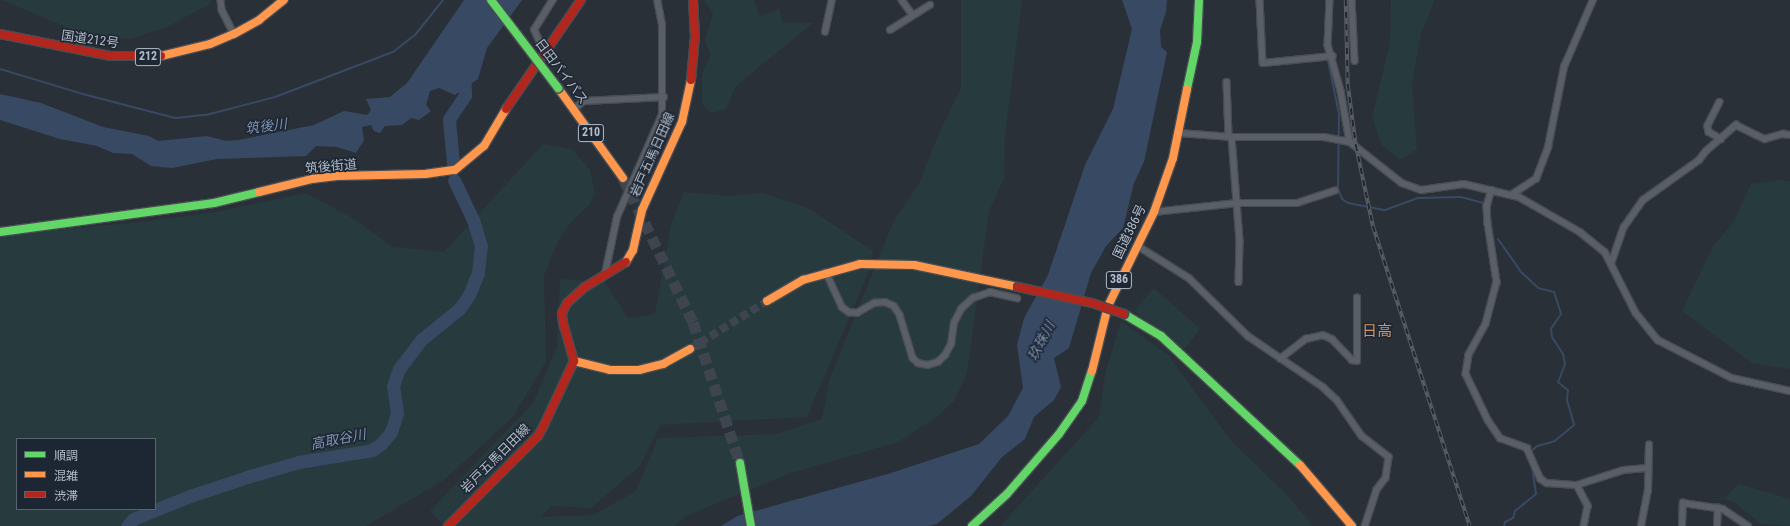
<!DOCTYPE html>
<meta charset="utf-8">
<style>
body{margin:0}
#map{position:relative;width:1790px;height:526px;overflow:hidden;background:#2a3038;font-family:"Roboto Condensed","Noto Sans JP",sans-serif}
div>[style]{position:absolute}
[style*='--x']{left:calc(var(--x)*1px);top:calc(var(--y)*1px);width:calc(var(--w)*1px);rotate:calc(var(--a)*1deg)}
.green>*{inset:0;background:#273a3e}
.water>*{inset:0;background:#384963}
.stream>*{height:2px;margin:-1px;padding:0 1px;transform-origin:1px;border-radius:1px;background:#384963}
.river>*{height:13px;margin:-6.5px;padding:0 6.5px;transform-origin:6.5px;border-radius:6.5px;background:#384963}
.secondary-tunnel>*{height:8px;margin-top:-4px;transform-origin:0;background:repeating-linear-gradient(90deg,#3f454e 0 8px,transparent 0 12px)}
.highway-tunnel>*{height:11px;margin-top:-5.5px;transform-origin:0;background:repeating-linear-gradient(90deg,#3f454e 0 11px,transparent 0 16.5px)}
.roads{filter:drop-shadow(1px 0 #484c53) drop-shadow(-1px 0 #484c53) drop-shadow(0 1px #484c53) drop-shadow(0 -1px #484c53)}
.street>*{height:5.5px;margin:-2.75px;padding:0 2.75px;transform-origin:2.75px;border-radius:2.75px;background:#5a5e66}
.fast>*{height:8px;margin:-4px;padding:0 4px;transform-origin:4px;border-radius:4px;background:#63d668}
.slow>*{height:8px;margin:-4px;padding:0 4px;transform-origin:4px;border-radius:4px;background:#ff974d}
.jam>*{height:8px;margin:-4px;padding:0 4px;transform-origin:4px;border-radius:4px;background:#b3261e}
.rail>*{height:3.5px;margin-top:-1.75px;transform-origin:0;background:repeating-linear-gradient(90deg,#1d2633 0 6px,#595d64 0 12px);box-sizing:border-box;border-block:1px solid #595d64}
.bridges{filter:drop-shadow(1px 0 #484c53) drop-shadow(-1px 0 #484c53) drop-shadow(0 1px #484c53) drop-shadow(0 -1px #484c53)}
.fast-bridge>*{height:8px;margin:-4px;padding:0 4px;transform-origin:4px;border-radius:4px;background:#63d668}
.jam-bridge>*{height:8px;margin:-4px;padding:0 4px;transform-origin:4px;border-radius:4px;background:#b3261e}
span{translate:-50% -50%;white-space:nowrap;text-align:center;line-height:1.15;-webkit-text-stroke:3px #1d2633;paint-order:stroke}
.shield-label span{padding:1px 3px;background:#1d2633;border:1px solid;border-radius:3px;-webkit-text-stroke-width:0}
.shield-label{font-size:12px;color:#b4bcc9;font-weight:700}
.street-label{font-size:13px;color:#b4bcc9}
.water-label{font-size:14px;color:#7c92b1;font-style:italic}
.quarter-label{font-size:15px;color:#d59563}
.legend{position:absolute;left:16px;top:438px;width:140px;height:72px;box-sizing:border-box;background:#1d2633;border:1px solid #59626f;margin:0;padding:5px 7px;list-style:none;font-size:12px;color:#b4bcc9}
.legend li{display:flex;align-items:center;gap:8px;height:20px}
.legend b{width:20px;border:1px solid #59626f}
</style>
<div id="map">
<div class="green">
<div style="clip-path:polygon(1px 0,212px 0,210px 4px,167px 27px,130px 39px,86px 35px)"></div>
<div style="clip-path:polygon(704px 0,754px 0,760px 17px,779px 8px,783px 23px,813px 23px,736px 86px,726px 109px,711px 113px,702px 104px,702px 73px,711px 55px,705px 41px,713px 13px)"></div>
<div style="clip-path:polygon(961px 0,1022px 0,1005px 136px,1004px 178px,989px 211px,967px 374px,954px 401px,938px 416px,898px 442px,788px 474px,684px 517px,675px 526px,444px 526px,430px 511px,533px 403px,557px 347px,560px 279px,605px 282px,628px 318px,655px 314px,671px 225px,684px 192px,731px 196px,762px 193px,808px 208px,873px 251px,869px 271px,807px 417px,660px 425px,640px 466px,591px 508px,551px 506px,541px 517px,593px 515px,636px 491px,658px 438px,776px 434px,822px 419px,829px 381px,894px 220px,919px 184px,939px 133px,961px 88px)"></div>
<div style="clip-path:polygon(1391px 0,1433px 0,1434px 2px,1421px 34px,1412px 84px,1417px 149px,1400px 160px,1382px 145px,1372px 117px,1390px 43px)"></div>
<div style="clip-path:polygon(evenodd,543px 144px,572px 149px,590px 170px,595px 193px,589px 205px,569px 224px,555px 247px,544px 276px,546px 362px,512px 418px,444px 480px,366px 526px,0 526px,0 235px,141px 222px,216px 212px,305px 193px,351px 217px,393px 247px,444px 252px,543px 144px,17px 439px,155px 439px,155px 509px,17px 509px,17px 439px)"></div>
<div style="clip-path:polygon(1780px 180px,1790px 181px,1790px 369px,1752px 363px,1682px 311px,1713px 246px,1733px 223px,1751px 184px)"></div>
<div style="clip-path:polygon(1154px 288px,1200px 329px,1184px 350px,1134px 311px)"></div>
<div style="clip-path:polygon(1121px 321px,1168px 355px,1232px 442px,1287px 495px,1313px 526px,1000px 526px,1099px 417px,1105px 374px)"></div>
<div style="clip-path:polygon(1739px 484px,1790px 499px,1790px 526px,1761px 524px,1734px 502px,1724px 499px)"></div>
</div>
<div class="water">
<div style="clip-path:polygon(464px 0,522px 0,487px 48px,478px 79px,455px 95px,439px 88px,430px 91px,426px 105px,431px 111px,419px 120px,411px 118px,402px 125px,385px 126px,380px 133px,374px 131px,371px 125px,362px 127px,364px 140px,356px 153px,337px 147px,316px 146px,306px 156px,217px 159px,172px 168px,151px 166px,132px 154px,113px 153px,97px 146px,60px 139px,0 120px,0 94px,41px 103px,103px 127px,149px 136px,158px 141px,207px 136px,226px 141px,238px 140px,314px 125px,344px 111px,367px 115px,371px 110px,366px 99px,390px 97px,407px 83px)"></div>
<div style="clip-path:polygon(1122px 0,1167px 0,1166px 12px,1160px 30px,1161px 47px,1167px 52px,1144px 162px,1134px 183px,1123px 228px,1106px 246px,1091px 273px,1069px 348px,1054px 358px,1061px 387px,1054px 400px,1034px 417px,1025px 439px,1002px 457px,971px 496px,937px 524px,928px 526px,721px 526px,737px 516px,891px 473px,979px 444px,1008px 416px,1023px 388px,1017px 345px,1024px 318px,1048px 275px,1085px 165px,1113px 109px,1132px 29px)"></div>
</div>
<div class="stream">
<div style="--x:1327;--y:0;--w:8;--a:90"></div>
<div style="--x:1327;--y:15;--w:31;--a:94"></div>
<div style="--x:1325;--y:46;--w:69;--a:78.4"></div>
<div style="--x:1339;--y:114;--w:75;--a:90.8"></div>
<div style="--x:1338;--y:189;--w:11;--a:68"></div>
<div style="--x:1342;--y:199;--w:7;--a:34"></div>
<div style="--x:1348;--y:203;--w:38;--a:11"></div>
<div style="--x:1385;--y:210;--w:35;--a:-20"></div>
<div style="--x:1418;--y:198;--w:43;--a:-1.3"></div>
<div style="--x:1461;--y:197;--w:31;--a:15"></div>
<div style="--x:0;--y:69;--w:87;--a:16.8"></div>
<div style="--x:83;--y:94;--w:95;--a:14.6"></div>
<div style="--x:175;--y:118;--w:31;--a:-6"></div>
<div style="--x:206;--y:115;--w:71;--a:-14.6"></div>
<div style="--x:275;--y:97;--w:126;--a:-20.9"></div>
<div style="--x:393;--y:52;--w:28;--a:-38"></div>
<div style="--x:415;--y:35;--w:45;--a:-51.3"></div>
<div style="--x:1498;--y:239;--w:39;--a:55"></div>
<div style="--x:1520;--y:271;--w:25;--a:43"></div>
<div style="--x:1538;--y:288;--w:16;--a:14"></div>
<div style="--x:1554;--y:292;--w:23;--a:72"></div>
<div style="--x:1561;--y:314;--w:18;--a:124"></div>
<div style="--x:1551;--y:329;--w:8;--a:83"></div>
<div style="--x:1552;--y:337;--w:20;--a:57"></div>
<div style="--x:1563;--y:354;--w:10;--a:79"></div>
<div style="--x:1565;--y:364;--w:19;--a:111"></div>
<div style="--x:1558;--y:382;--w:13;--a:39"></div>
<div style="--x:1568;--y:390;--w:10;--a:96"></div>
<div style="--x:1567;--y:400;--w:26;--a:74"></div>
<div style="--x:1574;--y:425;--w:25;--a:140"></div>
<div style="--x:1555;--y:441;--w:19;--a:164"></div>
<div style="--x:1537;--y:446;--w:9;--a:139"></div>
<div style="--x:1504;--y:526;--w:4;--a:-76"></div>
<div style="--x:1505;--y:522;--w:9;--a:-27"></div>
<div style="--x:1513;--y:518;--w:7;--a:-74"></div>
<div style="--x:1515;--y:511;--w:27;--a:-39"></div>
<div style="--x:1536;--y:494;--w:30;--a:-98"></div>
</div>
<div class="river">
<div style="--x:453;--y:163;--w:44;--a:-95.2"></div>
<div style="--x:449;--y:119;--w:29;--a:-56"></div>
<div style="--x:465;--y:95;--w:24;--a:-92"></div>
<div style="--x:127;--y:526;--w:9;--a:-49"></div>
<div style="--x:133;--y:519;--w:61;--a:-22"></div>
<div style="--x:190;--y:496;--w:60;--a:-18.4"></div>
<div style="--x:247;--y:477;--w:54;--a:-16.1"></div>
<div style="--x:299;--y:462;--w:74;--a:-9.3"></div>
<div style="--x:372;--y:450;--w:11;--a:-34"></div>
<div style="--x:381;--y:444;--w:16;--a:-50"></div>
<div style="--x:391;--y:432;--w:20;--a:-72"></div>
<div style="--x:397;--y:413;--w:27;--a:-98"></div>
<div style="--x:393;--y:386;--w:18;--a:-71"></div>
<div style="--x:399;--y:369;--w:38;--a:-53"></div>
<div style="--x:422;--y:339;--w:48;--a:-39"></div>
<div style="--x:459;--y:309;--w:17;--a:-54"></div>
<div style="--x:469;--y:295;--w:24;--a:-68"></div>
<div style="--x:478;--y:273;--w:27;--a:-84"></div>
<div style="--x:481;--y:246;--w:27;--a:-107"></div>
<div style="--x:473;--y:220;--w:44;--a:-115.4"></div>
</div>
<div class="secondary-tunnel">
<div style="--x:690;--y:349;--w:91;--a:-31.9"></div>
</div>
<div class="highway-tunnel">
<div style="--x:623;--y:178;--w:160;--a:64.1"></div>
<div style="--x:693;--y:322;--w:149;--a:71.6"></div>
</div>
<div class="roads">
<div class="street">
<div style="--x:221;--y:0;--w:10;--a:84"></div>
<div style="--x:222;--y:10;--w:27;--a:63"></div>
<div style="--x:902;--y:0;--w:17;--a:54"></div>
<div style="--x:1260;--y:0;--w:63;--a:87.3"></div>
<div style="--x:1263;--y:63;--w:70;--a:-5.7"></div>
<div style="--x:1330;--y:0;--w:45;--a:92.5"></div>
<div style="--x:1328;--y:45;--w:48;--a:74.2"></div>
<div style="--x:1341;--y:91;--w:52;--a:80"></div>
<div style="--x:1352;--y:0;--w:61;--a:87.2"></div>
<div style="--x:890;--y:30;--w:47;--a:-32"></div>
<div style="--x:825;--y:32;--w:33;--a:-78"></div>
<div style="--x:544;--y:52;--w:24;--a:-114"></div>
<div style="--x:534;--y:30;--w:36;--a:-58"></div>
<div style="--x:1227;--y:82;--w:55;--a:87.9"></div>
<div style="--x:1720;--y:102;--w:27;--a:117"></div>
<div style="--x:1708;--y:126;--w:6;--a:81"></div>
<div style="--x:1709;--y:132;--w:14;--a:30"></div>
<div style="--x:574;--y:109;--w:13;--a:-39"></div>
<div style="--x:584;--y:101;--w:80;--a:-2.9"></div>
<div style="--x:1179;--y:133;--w:53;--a:4.3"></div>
<div style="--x:1232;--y:137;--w:92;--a:0"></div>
<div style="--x:1324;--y:137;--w:26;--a:11"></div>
<div style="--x:1350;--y:142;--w:66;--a:38.3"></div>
<div style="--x:1402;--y:183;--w:20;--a:20"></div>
<div style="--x:1421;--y:190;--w:43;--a:-7.9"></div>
<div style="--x:1464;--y:184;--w:57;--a:13.3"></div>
<div style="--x:1519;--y:197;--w:70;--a:29.8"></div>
<div style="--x:1580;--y:232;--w:32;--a:39"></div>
<div style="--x:1605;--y:252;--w:68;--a:63.1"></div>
<div style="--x:1636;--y:313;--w:35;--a:51"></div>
<div style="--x:1658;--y:340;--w:83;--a:27.2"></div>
<div style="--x:1732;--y:378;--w:59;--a:12.6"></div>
<div style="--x:1232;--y:137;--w:105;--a:85.6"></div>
<div style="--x:1240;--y:242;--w:40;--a:91.4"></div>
<div style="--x:1492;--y:190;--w:17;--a:107"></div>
<div style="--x:1487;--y:206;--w:17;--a:87"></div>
<div style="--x:1488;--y:223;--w:60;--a:81.3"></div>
<div style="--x:1497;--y:282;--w:43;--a:104.7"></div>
<div style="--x:1486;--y:324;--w:35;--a:119"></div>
<div style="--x:1469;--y:355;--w:19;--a:99"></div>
<div style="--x:1466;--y:374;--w:51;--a:64.4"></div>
<div style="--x:1488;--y:420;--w:22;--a:56"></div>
<div style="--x:1500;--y:438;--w:29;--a:20"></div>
<div style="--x:1527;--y:448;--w:34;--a:66"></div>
<div style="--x:1541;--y:479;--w:7;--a:34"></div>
<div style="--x:1547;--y:483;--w:30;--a:4"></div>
<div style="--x:1577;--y:485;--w:49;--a:-17.7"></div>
<div style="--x:1624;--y:470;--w:24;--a:-5"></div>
<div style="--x:1511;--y:195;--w:30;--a:-33"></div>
<div style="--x:1536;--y:179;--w:34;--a:-69"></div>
<div style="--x:1548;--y:147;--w:82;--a:-78.7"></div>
<div style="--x:1564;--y:67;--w:73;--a:-66.6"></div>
<div style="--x:1154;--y:212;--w:84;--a:-6.1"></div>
<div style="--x:1238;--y:203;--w:59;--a:0"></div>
<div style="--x:1297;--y:203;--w:40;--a:-18"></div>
<div style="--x:1138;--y:246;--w:60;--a:32.1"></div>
<div style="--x:1189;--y:278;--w:83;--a:44.5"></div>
<div style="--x:1248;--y:336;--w:91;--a:34.2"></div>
<div style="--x:1323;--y:387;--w:19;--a:43"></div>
<div style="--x:1337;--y:400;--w:44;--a:55.2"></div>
<div style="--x:1362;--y:436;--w:34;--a:38"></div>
<div style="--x:1389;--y:457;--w:21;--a:98"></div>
<div style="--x:1386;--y:478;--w:15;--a:127"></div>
<div style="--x:1377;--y:490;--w:38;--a:108"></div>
<div style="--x:1612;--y:261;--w:36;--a:-71"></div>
<div style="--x:1624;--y:227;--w:33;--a:-55"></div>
<div style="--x:1643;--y:200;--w:69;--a:-35.5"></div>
<div style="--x:1699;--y:160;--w:11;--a:-52"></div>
<div style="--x:1706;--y:151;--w:40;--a:-41"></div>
<div style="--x:1736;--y:125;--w:32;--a:26"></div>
<div style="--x:1765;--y:139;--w:19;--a:-16"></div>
<div style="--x:1783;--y:134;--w:7;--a:8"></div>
<div style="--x:826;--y:272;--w:38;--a:65"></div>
<div style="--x:842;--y:307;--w:9;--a:36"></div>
<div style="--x:849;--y:312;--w:8;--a:7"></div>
<div style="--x:857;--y:313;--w:20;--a:-30"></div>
<div style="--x:874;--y:303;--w:11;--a:-5"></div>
<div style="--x:885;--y:302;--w:10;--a:24"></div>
<div style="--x:894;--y:306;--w:11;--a:56"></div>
<div style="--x:900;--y:315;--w:45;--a:73.2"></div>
<div style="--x:913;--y:358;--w:7;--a:45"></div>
<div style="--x:918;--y:363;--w:10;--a:11"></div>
<div style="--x:928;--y:365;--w:10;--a:-17"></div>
<div style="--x:938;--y:362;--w:10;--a:-45"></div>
<div style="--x:945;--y:355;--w:13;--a:-61"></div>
<div style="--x:951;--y:344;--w:21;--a:-82"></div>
<div style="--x:954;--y:323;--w:16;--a:-63"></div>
<div style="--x:961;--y:309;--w:16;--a:-43"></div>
<div style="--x:973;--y:298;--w:18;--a:-19"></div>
<div style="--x:990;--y:292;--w:28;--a:13"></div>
<div style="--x:605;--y:274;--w:58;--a:-78.1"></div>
<div style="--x:617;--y:217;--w:111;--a:-66.2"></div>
<div style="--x:662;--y:115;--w:90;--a:-90"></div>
<div style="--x:662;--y:25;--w:25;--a:-101"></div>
<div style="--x:1280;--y:359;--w:33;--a:-38"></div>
<div style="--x:1306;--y:339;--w:17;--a:-13"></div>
<div style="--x:1323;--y:335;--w:10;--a:24"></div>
<div style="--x:1332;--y:339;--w:29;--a:46"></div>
<div style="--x:1352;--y:360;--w:5;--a:11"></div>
<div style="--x:1357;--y:361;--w:63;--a:-90"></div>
<div style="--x:1577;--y:485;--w:24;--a:62"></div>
<div style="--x:1588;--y:506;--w:20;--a:101"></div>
<div style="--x:1641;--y:526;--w:36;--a:-79"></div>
<div style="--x:1648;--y:491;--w:46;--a:-88.8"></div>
<div style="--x:1682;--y:526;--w:23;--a:-88"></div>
<div style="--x:1683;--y:503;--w:40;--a:8.5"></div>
<div style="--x:1723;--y:509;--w:30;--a:34"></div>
<div style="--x:1717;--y:526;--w:18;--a:-87"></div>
</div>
<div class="fast">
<div style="--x:1187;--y:89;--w:48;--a:-78"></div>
<div style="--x:1197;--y:42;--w:42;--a:-87.3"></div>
<div style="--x:0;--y:232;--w:216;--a:-7.7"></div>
<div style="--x:214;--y:203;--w:46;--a:-13.7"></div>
<div style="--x:1124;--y:314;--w:43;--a:30.7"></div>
<div style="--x:1161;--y:336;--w:190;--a:42.9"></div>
<div style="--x:740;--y:463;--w:64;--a:80.1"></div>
<div style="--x:972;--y:526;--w:47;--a:-42.4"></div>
<div style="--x:1007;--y:494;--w:79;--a:-49.1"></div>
<div style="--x:1059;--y:434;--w:40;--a:-55.1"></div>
<div style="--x:1082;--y:401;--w:32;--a:-72"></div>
</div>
<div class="slow">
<div style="--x:161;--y:56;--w:50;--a:-13.8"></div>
<div style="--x:210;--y:44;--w:26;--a:-23"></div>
<div style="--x:234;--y:34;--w:29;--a:-29"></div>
<div style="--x:259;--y:20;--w:32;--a:-39"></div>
<div style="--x:558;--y:88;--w:111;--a:54.2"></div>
<div style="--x:259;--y:192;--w:55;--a:-13.8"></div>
<div style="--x:312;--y:179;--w:25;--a:-7"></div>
<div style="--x:337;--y:176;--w:88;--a:-1.3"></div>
<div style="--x:425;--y:174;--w:30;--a:-8"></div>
<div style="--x:455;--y:170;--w:38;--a:-40"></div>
<div style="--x:484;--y:146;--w:43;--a:-59.3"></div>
<div style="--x:626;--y:262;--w:14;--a:-60"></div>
<div style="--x:633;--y:250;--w:41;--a:-77.3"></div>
<div style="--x:642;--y:210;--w:97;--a:-65.6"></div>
<div style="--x:682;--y:122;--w:43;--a:-77.9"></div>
<div style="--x:767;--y:301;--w:42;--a:-30.3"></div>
<div style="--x:803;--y:280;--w:59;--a:-15.7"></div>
<div style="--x:860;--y:264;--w:54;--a:1.1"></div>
<div style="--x:914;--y:265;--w:106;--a:11.9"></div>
<div style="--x:574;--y:361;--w:37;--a:14"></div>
<div style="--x:610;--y:370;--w:29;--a:0"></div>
<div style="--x:639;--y:370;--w:25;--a:-14"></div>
<div style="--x:663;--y:364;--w:31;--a:-29"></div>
<div style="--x:1092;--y:371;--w:67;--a:-76.2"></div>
<div style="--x:1108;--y:306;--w:105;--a:-63.9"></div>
<div style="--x:1154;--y:212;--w:57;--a:-70.6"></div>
<div style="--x:1173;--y:158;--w:70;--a:-78.5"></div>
<div style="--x:1300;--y:465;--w:80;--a:49.6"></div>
</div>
<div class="jam">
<div style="--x:0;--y:34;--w:112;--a:11.3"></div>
<div style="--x:110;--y:56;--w:51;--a:0"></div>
<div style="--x:691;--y:80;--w:43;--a:-84.7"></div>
<div style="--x:695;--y:37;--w:37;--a:-93"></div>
<div style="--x:506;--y:109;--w:132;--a:-55.5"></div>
<div style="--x:448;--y:526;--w:127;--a:-45"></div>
<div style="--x:538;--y:436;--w:13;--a:-61"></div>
<div style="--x:544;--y:425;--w:71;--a:-64.9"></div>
<div style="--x:574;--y:361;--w:40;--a:-106"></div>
<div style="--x:563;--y:323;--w:10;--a:-96"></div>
<div style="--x:562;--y:313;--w:11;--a:-63"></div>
<div style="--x:567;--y:303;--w:24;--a:-42"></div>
<div style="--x:585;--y:287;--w:48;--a:-31.4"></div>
</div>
</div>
<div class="rail">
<div style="--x:1346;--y:0;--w:85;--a:88.7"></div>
<div style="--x:1348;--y:85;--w:61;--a:82.4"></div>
<div style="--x:1356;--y:145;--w:83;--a:78.1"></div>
<div style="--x:1373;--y:226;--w:315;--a:72.1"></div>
</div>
<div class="bridges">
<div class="fast-bridge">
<div style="--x:491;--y:0;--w:111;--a:52.7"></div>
</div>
<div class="jam-bridge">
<div style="--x:1018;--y:287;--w:76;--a:12.2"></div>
<div style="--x:1092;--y:303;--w:34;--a:19"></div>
</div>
</div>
<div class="shield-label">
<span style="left:148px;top:57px">212</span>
<span style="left:591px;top:133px">210</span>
<span style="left:1119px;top:280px">386</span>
</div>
<div class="street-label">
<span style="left:90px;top:40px;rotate:8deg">国道212号</span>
<span style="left:561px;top:72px;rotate:53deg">日田バイパス</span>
<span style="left:653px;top:155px;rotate:-66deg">岩戸五馬日田線</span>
<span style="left:331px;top:167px;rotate:-5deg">筑後街道</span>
<span style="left:1130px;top:232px;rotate:-64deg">国道386号</span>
<span style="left:496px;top:459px;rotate:-45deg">岩戸五馬日田線</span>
</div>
<div class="water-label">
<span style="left:266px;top:126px;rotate:-7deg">筑後川</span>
<span style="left:1041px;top:341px;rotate:-62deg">玖珠川</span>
<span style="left:338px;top:439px;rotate:-11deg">高取谷川</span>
</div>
<div class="quarter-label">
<span style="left:1377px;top:332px">日高</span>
</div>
<ul class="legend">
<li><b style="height:5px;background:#63d668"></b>順調</li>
<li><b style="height:5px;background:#ff974d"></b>混雑</li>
<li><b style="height:5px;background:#b3261e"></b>渋滞</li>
</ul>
</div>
